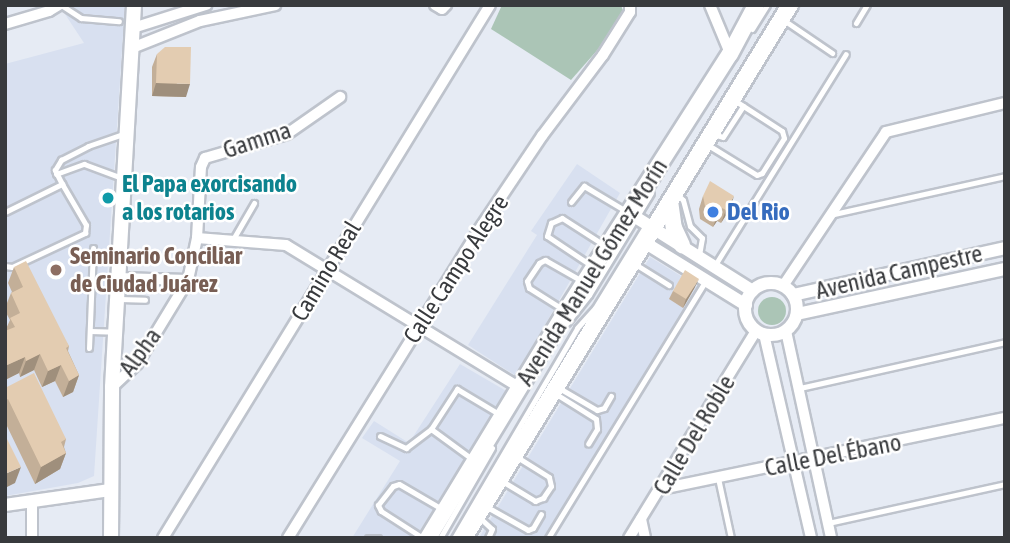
<!DOCTYPE html>
<meta charset="utf-8">
<style>
body{margin:0}
#map{position:relative;width:1010px;height:543px;overflow:hidden;background:#e6ebf4;font-family:"Asap Condensed",sans-serif}
div>[style]{position:absolute}
[style*='--x']{left:calc(var(--x)*1px);top:calc(var(--y)*1px);width:calc(var(--w)*1px);rotate:calc(var(--a)*1deg)}
.built>*{inset:0;background:#d8e0f0}
.green>*{inset:0;background:#abc5b6}
.round{border-radius:50%}
.roads{filter:drop-shadow(2px 0 #bec3cc) drop-shadow(-2px 0 #bec3cc) drop-shadow(0 2px #bec3cc) drop-shadow(0 -2px #bec3cc)}
.service>*{height:5px;margin:-2.5px;padding:0 2.5px;transform-origin:2.5px;border-radius:2.5px;background:#fff}
.minor>*{height:10px;margin:-5px;padding:0 5px;transform-origin:5px;border-radius:5px;background:#fff}
.tertiary>*{height:12px;margin:-6px;padding:0 6px;transform-origin:6px;border-radius:6px;background:#fff}
.tertiary>.ring{margin:-6px;padding:0;box-sizing:content-box;background:none;border:12px solid #fff;border-radius:50%}
.secondary>*{height:14px;margin:-7px;padding:0 7px;transform-origin:7px;border-radius:7px;background:#fff}
.primary>*{height:16px;margin:-8px;padding:0 8px;transform-origin:8px;border-radius:8px;background:#fff}
.wall>*{inset:0;background:#c3af98}
.shaded-wall>*{inset:0;background:#9f8f7c}
.building>*{inset:0;background:#e3ccb1}
.dots>*{width:19px;height:19px;translate:-50% -50%;box-sizing:border-box;border:4px solid #fff;border-radius:50%}
span{translate:-50% -50%;white-space:nowrap;text-align:center;line-height:1.15;-webkit-text-stroke:5px #fff;paint-order:stroke}
.street-label{font-size:24px;color:#383a3d}
.culture-label{font-size:24px;color:#0d838f;font-weight:700}
.left{translate:0 -50%;text-align:left}
.shop-label{font-size:24px;color:#366cbe;font-weight:700}
.education-label{font-size:24px;color:#785e54;font-weight:700}
.frame{position:absolute;inset:0;border:7px solid #383a3d;pointer-events:none}
</style>
<div id="map">
<div class="built">
<div style="clip-path:polygon(59px 5px,125px 5px,94px 476px,78px 483px,5px 496px,5px 64px,84px 43px)"></div>
<div style="clip-path:polygon(577px 164px,620px 193px,516px 376px,468px 345px,537px 235px,531px 231px)"></div>
<div style="clip-path:polygon(650px 257px,699px 287px,544px 538px,479px 538px)"></div>
<div style="clip-path:polygon(460px 364px,508px 392px,415px 538px,352px 538px,400px 461px,362px 438px,374px 421px,409px 443px)"></div>
</div>
<div class="green">
<div style="clip-path:polygon(502px 5px,621px 5px,623px 11px,608px 38px,571px 80px,491px 29px)"></div>
<div class="round" style="left:758px;top:297px;width:28px;height:28px"></div>
</div>
<div class="roads">
<div class="service">
<div style="--x:61;--y:5;--w:24;--a:33"></div>
<div style="--x:81;--y:18;--w:38;--a:5"></div>
<div style="--x:785;--y:21;--w:57;--a:34.2"></div>
<div style="--x:856;--y:23;--w:21;--a:-59"></div>
<div style="--x:752;--y:29;--w:28;--a:-58"></div>
<div style="--x:713;--y:134;--w:10;--a:17"></div>
<div style="--x:723;--y:137;--w:37;--a:-57"></div>
<div style="--x:708;--y:145;--w:57;--a:31.5"></div>
<div style="--x:757;--y:175;--w:5;--a:-22"></div>
<div style="--x:762;--y:173;--w:41;--a:-57.8"></div>
<div style="--x:784;--y:138;--w:7;--a:-106"></div>
<div style="--x:782;--y:131;--w:57;--a:-147.1"></div>
<div style="--x:56;--y:174;--w:30;--a:-20"></div>
<div style="--x:84;--y:164;--w:40;--a:20.2"></div>
<div style="--x:678;--y:195;--w:7;--a:45"></div>
<div style="--x:683;--y:200;--w:27;--a:75"></div>
<div style="--x:690;--y:226;--w:17;--a:45"></div>
<div style="--x:702;--y:238;--w:17;--a:100"></div>
<div style="--x:571;--y:202;--w:21;--a:-51"></div>
<div style="--x:584;--y:186;--w:49;--a:30.8"></div>
<div style="--x:5;--y:212;--w:64;--a:-26.2"></div>
<div style="--x:62;--y:184;--w:16;--a:-117"></div>
<div style="--x:55;--y:170;--w:12;--a:-59"></div>
<div style="--x:61;--y:160;--w:30;--a:-27"></div>
<div style="--x:88;--y:146;--w:39;--a:-19"></div>
<div style="--x:834;--y:214;--w:175;--a:-12.5"></div>
<div style="--x:232;--y:241;--w:44;--a:-59.9"></div>
<div style="--x:635;--y:264;--w:40;--a:32"></div>
<div style="--x:715;--y:265;--w:248;--a:-58.2"></div>
<div style="--x:5;--y:266;--w:7;--a:8"></div>
<div style="--x:12;--y:267;--w:81;--a:-25"></div>
<div style="--x:85;--y:233;--w:8;--a:-83"></div>
<div style="--x:86;--y:225;--w:48;--a:-120.3"></div>
<div style="--x:592;--y:266;--w:54;--a:-146.3"></div>
<div style="--x:547;--y:236;--w:14;--a:-73"></div>
<div style="--x:551;--y:223;--w:12;--a:-24"></div>
<div style="--x:562;--y:218;--w:50;--a:32.7"></div>
<div style="--x:120;--y:299;--w:25;--a:2"></div>
<div style="--x:564;--y:310;--w:41;--a:-147.8"></div>
<div style="--x:529;--y:288;--w:7;--a:-106"></div>
<div style="--x:527;--y:281;--w:22;--a:-56"></div>
<div style="--x:539;--y:263;--w:7;--a:-27"></div>
<div style="--x:545;--y:260;--w:43;--a:29.6"></div>
<div style="--x:567;--y:323;--w:36;--a:-52"></div>
<div style="--x:589;--y:295;--w:119;--a:-58.7"></div>
<div style="--x:90;--y:331;--w:25;--a:2"></div>
<div style="--x:89;--y:348;--w:100;--a:-87.7"></div>
<div style="--x:559;--y:388;--w:44;--a:30.1"></div>
<div style="--x:597;--y:410;--w:7;--a:-16"></div>
<div style="--x:604;--y:408;--w:14;--a:-60"></div>
<div style="--x:800;--y:388;--w:210;--a:-12.6"></div>
<div style="--x:556;--y:394;--w:47;--a:32"></div>
<div style="--x:596;--y:419;--w:10;--a:84"></div>
<div style="--x:597;--y:429;--w:17;--a:121"></div>
<div style="--x:380;--y:436;--w:29;--a:25"></div>
<div style="--x:406;--y:448;--w:31;--a:-37"></div>
<div style="--x:472;--y:459;--w:51;--a:-143.8"></div>
<div style="--x:431;--y:429;--w:48;--a:-57"></div>
<div style="--x:457;--y:389;--w:49;--a:30.8"></div>
<div style="--x:718;--y:478;--w:61;--a:77.8"></div>
<div style="--x:502;--y:481;--w:39;--a:31"></div>
<div style="--x:535;--y:501;--w:9;--a:-21"></div>
<div style="--x:543;--y:498;--w:14;--a:-56"></div>
<div style="--x:551;--y:486;--w:9;--a:-103"></div>
<div style="--x:549;--y:477;--w:38;--a:-148"></div>
<div style="--x:487;--y:507;--w:47;--a:29.3"></div>
<div style="--x:528;--y:530;--w:5;--a:-22"></div>
<div style="--x:533;--y:528;--w:16;--a:-60"></div>
<div style="--x:480;--y:518;--w:16;--a:43"></div>
<div style="--x:492;--y:529;--w:10;--a:114"></div>
<div style="--x:828;--y:523;--w:181;--a:-12.4"></div>
<div style="--x:368;--y:538;--w:10;--a:0"></div>
<div style="--x:423;--y:538;--w:50;--a:-147.3"></div>
<div style="--x:381;--y:511;--w:7;--a:-117"></div>
<div style="--x:378;--y:505;--w:24;--a:-52"></div>
<div style="--x:393;--y:486;--w:6;--a:-18"></div>
<div style="--x:399;--y:484;--w:50;--a:30.2"></div>
<div style="--x:440;--y:538;--w:104;--a:-60"></div>
<div style="--x:454;--y:538;--w:243;--a:-59.6"></div>
<div style="--x:577;--y:328;--w:27;--a:-48"></div>
<div style="--x:595;--y:308;--w:97;--a:-58.4"></div>
<div style="--x:548;--y:538;--w:303;--a:-58.5"></div>
</div>
<div class="minor">
<div style="--x:435;--y:5;--w:8;--a:30"></div>
<div style="--x:442;--y:9;--w:6;--a:-45"></div>
<div style="--x:710;--y:5;--w:52;--a:67.4"></div>
<div style="--x:5;--y:24;--w:46;--a:-16.5"></div>
<div style="--x:49;--y:11;--w:12;--a:-31"></div>
<div style="--x:133;--y:28;--w:77;--a:-17.5"></div>
<div style="--x:132;--y:48;--w:73;--a:-21.7"></div>
<div style="--x:200;--y:21;--w:77;--a:-12"></div>
<div style="--x:197;--y:238;--w:89;--a:4.5"></div>
<div style="--x:286;--y:245;--w:273;--a:31.4"></div>
<div style="--x:118;--y:278;--w:70;--a:1.6"></div>
<div style="--x:783;--y:286;--w:185;--a:-56.2"></div>
<div style="--x:886;--y:132;--w:122;--a:-13.7"></div>
<div style="--x:786;--y:331;--w:212;--a:77.7"></div>
<div style="--x:764;--y:334;--w:209;--a:77"></div>
<div style="--x:112;--y:387;--w:34;--a:-43"></div>
<div style="--x:137;--y:364;--w:98;--a:-58.7"></div>
<div style="--x:188;--y:280;--w:43;--a:-77.9"></div>
<div style="--x:197;--y:238;--w:71;--a:-86.8"></div>
<div style="--x:201;--y:167;--w:10;--a:-66"></div>
<div style="--x:205;--y:158;--w:85;--a:-16.3"></div>
<div style="--x:287;--y:134;--w:65;--a:-34.9"></div>
<div style="--x:661;--y:489;--w:351;--a:-11.7"></div>
<div style="--x:641;--y:519;--w:19;--a:78"></div>
<div style="--x:32;--y:538;--w:37;--a:-90"></div>
<div style="--x:163;--y:538;--w:625;--a:-58.47"></div>
<div style="--x:288;--y:538;--w:359;--a:-58.2"></div>
<div style="--x:477;--y:233;--w:117;--a:-56.2"></div>
<div style="--x:542;--y:136;--w:101;--a:-53"></div>
<div style="--x:603;--y:55;--w:51;--a:-57.9"></div>
<div style="--x:630;--y:12;--w:7;--a:-90"></div>
<div style="--x:629;--y:538;--w:243;--a:-58.5"></div>
</div>
<div class="tertiary">
<div style="--x:629;--y:213;--w:146;--a:32.2"></div>
<div style="--x:644;--y:242;--w:120;--a:31.7"></div>
<div class="ring" style="left:745px;top:283px;width:40px;height:40px"></div>
<div style="--x:793;--y:295;--w:217;--a:-12.5"></div>
<div style="--x:797;--y:314;--w:213;--a:-12.2"></div>
<div style="--x:5;--y:505;--w:106;--a:-8.1"></div>
</div>
<div class="secondary">
<div style="--x:111;--y:538;--w:151;--a:-89.6"></div>
<div style="--x:112;--y:387;--w:383;--a:-86.7"></div>
</div>
<div class="primary">
<div style="--x:670;--y:201;--w:27;--a:82"></div>
<div style="--x:674;--y:228;--w:19;--a:65"></div>
<div style="--x:428;--y:538;--w:266;--a:-58.7"></div>
<div style="--x:566;--y:311;--w:305;--a:-57.5"></div>
<div style="--x:730;--y:54;--w:55;--a:-62"></div>
<div style="--x:464;--y:538;--w:625;--a:-58.55"></div>
</div>
</div>
<div class="wall">
<div style="clip-path:polygon(157px 54px,186px 97px,152px 96px,152px 67px)"></div>
<div style="clip-path:polygon(703px 196px,730px 209px,721px 223px,717px 221px,713px 227px,700px 219px,699px 209px)"></div>
<div style="clip-path:polygon(14px 267px,69px 346px,68px 351px,79px 375px,73px 392px,63px 397px,55px 381px,42px 387px,34px 370px,20px 377px,19px 373px,5px 380px,5px 331px,10px 320px,5px 311px,5px 308px,11px 293px,12px 292px,8px 283px)"></div>
<div style="clip-path:polygon(695px 287px,683px 308px,669px 299px,673px 291px)"></div>
<div style="clip-path:polygon(5px 388px,66px 439px,64px 447px,66px 453px,60px 469px,35px 484px,5px 422px)"></div>
</div>
<div class="shaded-wall">
<div style="clip-path:polygon(156px 83px,190px 84px,186px 97px,152px 96px)"></div>
<div style="clip-path:polygon(734px 196px,730px 209px,721px 223px,726px 210px)"></div>
<div style="clip-path:polygon(722px 208px,717px 221px,713px 227px,718px 214px)"></div>
<div style="clip-path:polygon(699px 279px,695px 287px,683px 308px,686px 299px)"></div>
<div style="clip-path:polygon(40px 354px,34px 370px,20px 377px,26px 361px)"></div>
<div style="clip-path:polygon(25px 357px,19px 373px,5px 380px,5px 366px)"></div>
<div style="clip-path:polygon(61px 365px,55px 381px,42px 387px,48px 371px)"></div>
<div style="clip-path:polygon(79px 375px,73px 392px,63px 397px,69px 381px)"></div>
<div style="clip-path:polygon(66px 453px,60px 469px,35px 484px,41px 467px)"></div>
<div style="clip-path:polygon(21px 467px,15px 483px,5px 488px,5px 474px)"></div>
</div>
<div class="building">
<div style="clip-path:polygon(165px 47px,191px 47px,190px 84px,156px 83px,157px 54px)"></div>
<div style="clip-path:polygon(710px 181px,734px 196px,726px 210px,722px 208px,718px 214px,705px 206px,703px 196px)"></div>
<div style="clip-path:polygon(26px 261px,69px 346px,66px 348px,79px 375px,69px 381px,61px 365px,48px 371px,40px 354px,26px 361px,25px 357px,5px 366px,5px 331px,15px 327px,10px 318px,20px 313px,11px 293px,23px 287px,14px 267px)"></div>
<div style="clip-path:polygon(685px 270px,699px 279px,686px 299px,673px 291px)"></div>
<div style="clip-path:polygon(34px 373px,66px 439px,61px 442px,66px 453px,41px 467px,8px 399px,5px 401px,5px 388px)"></div>
<div style="clip-path:polygon(5px 435px,21px 467px,5px 474px)"></div>
</div>
<div class="dots">
<div style="left:108px;top:198px;background:#0f9aa8"></div>
<div style="left:713px;top:212px;background:#3f7fe0"></div>
<div style="left:56px;top:270px;background:#8d6e63"></div>
</div>
<div class="street-label">
<span style="left:257px;top:140px;rotate:-18deg">Gamma</span>
<span style="left:456px;top:269px;rotate:-57deg">Calle Campo Alegre</span>
<span style="left:326px;top:271px;rotate:-59deg">Camino Real</span>
<span style="left:592px;top:272px;rotate:-58deg">Avenida Manuel Gómez Morín</span>
<span style="left:899px;top:272px;rotate:-13deg">Avenida Campestre</span>
<span style="left:140px;top:352px;rotate:-54deg">Alpha</span>
<span style="left:694px;top:435px;rotate:-59deg">Calle Del Roble</span>
<span style="left:833px;top:455px;rotate:-11deg">Calle Del Ébano</span>
</div>
<div class="culture-label">
<span class="left" style="left:122px;top:198px">El Papa exorcisando<br>a los rotarios</span>
</div>
<div class="shop-label">
<span class="left" style="left:727px;top:212px">Del Rio</span>
</div>
<div class="education-label">
<span class="left" style="left:70px;top:270px">Seminario Conciliar<br>de Ciudad Juárez</span>
</div>
<div class="frame"></div>
</div>
